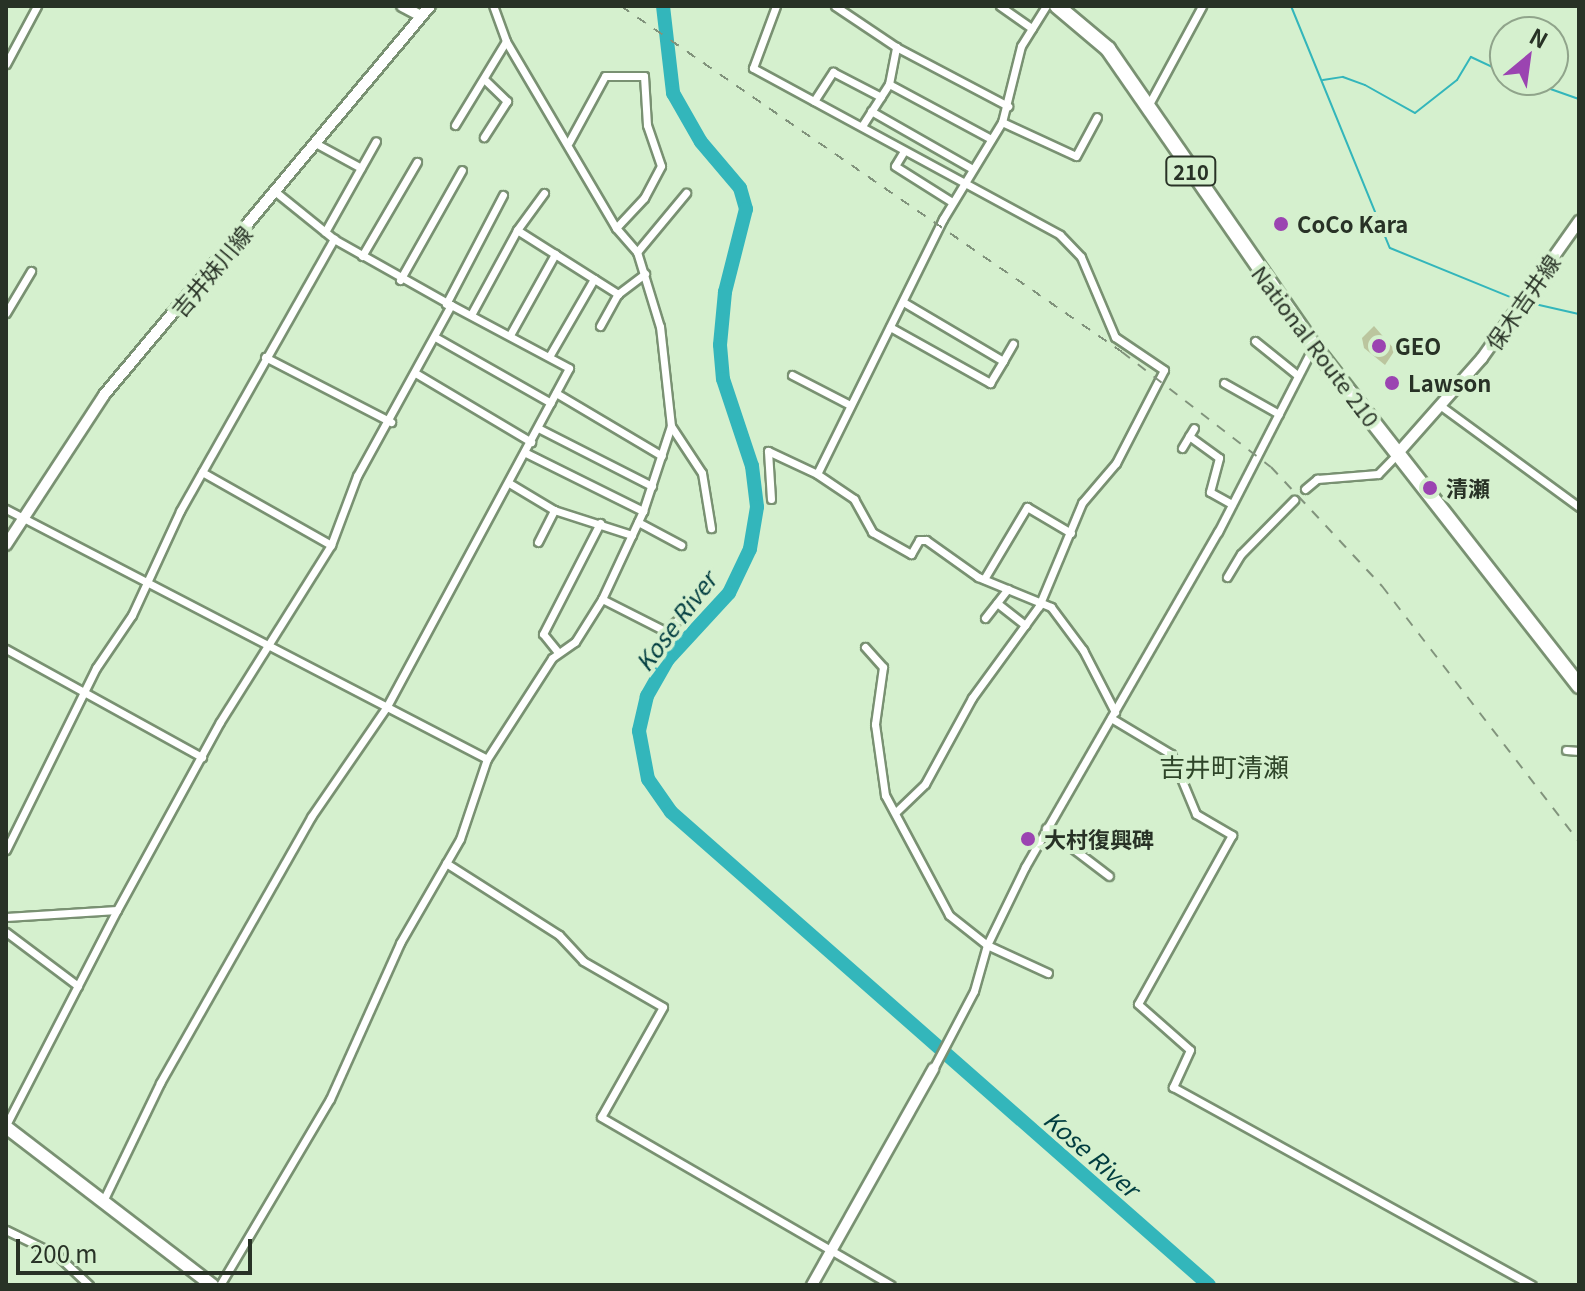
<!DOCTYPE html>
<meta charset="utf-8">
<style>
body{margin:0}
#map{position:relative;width:1585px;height:1291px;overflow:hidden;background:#d5f0ce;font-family:Georgia,"Noto Sans JP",serif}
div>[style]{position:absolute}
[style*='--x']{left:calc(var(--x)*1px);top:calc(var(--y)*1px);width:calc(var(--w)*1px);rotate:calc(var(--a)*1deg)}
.stream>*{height:2px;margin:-1px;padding:0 1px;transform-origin:1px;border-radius:1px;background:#33b6bb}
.river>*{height:14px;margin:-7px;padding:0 7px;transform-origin:7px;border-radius:7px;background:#33b6bb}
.building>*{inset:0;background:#bbc59e}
.roads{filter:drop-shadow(2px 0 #799172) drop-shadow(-2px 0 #799172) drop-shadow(0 2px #799172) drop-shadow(0 -2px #799172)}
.street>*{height:7px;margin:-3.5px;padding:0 3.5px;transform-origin:3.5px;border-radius:3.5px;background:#fff}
.secondary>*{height:10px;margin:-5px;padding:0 5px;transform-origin:5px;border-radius:5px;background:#fff}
.primary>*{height:12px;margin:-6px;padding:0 6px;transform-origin:6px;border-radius:6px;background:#fff}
.highway>*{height:14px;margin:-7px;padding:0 7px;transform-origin:7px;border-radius:7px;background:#fff}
.rail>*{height:2px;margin-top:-1px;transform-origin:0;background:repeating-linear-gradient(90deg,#81937c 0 10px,transparent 0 20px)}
.dots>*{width:22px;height:22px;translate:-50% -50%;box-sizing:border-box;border:4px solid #d5f0ce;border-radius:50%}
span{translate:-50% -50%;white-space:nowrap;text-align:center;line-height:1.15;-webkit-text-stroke:8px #d5f0ce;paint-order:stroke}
.shield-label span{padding:2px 6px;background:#d5f0ce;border:2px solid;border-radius:6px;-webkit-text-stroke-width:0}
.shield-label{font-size:20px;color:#283226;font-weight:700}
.poi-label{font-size:22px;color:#283226;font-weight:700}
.left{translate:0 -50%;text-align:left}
.street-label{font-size:22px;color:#283226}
.water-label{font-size:24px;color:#013d40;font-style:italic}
.quarter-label{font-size:26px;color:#2e4428}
.frame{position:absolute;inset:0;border:8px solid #283226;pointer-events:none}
.north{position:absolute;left:1489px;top:16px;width:80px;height:80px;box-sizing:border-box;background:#d5f0ce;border:2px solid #90a48b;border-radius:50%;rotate:29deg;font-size:22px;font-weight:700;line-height:32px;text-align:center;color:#283226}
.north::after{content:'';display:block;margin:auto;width:28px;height:36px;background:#9b44b1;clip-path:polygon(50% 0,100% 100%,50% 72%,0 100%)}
.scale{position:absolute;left:16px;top:1239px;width:236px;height:36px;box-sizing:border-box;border:4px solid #283226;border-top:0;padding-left:10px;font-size:24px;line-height:28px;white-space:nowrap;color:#283226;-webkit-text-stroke:6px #d5f0ce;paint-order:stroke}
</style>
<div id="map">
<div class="stream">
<div style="--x:1291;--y:6;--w:261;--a:67.8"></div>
<div style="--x:1390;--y:248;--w:140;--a:22.2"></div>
<div style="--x:1323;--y:80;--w:20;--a:-9"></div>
<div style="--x:1343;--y:77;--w:23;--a:20"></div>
<div style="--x:1365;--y:85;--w:57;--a:29.2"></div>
<div style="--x:1415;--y:113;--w:53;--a:-38.2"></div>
<div style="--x:1457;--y:80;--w:27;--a:-59"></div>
<div style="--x:1471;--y:57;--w:38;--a:25"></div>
<div style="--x:1525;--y:80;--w:57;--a:19.4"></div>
<div style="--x:1526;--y:302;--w:54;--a:12.8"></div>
</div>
<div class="river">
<div style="--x:663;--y:6;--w:88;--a:83.4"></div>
<div style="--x:673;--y:93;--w:56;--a:60.3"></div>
<div style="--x:701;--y:142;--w:60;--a:49.7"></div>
<div style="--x:740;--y:188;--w:22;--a:74"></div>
<div style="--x:746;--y:209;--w:86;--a:104.2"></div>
<div style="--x:725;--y:292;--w:53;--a:95.4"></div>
<div style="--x:720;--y:345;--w:34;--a:85"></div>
<div style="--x:723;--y:379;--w:92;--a:71.6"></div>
<div style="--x:752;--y:466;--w:41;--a:83"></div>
<div style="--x:757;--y:507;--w:43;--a:99.5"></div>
<div style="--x:750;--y:549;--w:49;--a:115.5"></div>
<div style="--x:729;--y:593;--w:90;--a:132.7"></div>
<div style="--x:668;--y:659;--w:43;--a:119.6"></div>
<div style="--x:647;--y:696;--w:36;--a:103"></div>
<div style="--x:639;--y:731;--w:49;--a:79.4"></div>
<div style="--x:648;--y:779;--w:40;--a:55.1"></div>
<div style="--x:671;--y:812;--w:716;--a:41.32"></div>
</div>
<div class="building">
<div style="clip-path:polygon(1374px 326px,1395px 350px,1385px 365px,1364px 348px,1362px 338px)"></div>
</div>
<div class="roads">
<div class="street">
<div style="--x:776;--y:6;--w:66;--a:110.4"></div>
<div style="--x:753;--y:68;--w:349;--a:28.5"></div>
<div style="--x:1060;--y:235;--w:30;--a:46"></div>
<div style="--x:1081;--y:257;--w:87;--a:67"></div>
<div style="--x:1115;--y:337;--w:59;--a:34"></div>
<div style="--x:1164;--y:370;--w:105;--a:117.3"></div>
<div style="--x:1116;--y:463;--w:52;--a:130.4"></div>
<div style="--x:1082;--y:503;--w:112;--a:112.7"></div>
<div style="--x:1039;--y:606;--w:114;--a:126.1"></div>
<div style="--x:972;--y:698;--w:98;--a:118.7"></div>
<div style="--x:925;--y:784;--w:39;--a:136"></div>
<div style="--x:835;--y:6;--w:73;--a:33.9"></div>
<div style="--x:896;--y:47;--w:127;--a:27.8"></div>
<div style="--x:1000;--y:6;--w:39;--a:35"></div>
<div style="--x:1046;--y:6;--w:47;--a:122"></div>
<div style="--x:1021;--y:46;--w:78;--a:104"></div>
<div style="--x:1002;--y:122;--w:114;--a:121.3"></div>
<div style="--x:943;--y:219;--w:284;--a:116.3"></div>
<div style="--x:817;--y:474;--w:45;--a:34"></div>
<div style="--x:854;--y:499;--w:38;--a:61"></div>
<div style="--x:872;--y:532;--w:45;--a:29.4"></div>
<div style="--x:911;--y:554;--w:16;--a:-60"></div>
<div style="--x:919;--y:540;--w:7;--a:0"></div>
<div style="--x:926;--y:540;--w:64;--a:35.4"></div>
<div style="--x:978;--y:577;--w:79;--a:22.3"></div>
<div style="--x:1051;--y:607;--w:54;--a:53.3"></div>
<div style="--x:1083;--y:650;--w:70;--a:62.7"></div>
<div style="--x:6;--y:64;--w:66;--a:-61.9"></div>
<div style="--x:484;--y:79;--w:32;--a:44"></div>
<div style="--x:507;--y:101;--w:43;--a:122.6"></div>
<div style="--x:889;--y:84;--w:38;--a:-79"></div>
<div style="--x:814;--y:101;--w:35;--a:-57"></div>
<div style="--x:833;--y:72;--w:54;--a:27.5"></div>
<div style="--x:1148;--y:106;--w:114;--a:-61.6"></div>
<div style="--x:871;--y:111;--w:115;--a:29.7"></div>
<div style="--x:1002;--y:122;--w:81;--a:24.7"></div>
<div style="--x:1076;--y:156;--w:44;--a:-61.7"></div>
<div style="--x:455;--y:125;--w:98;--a:-58.7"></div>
<div style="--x:862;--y:126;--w:50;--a:-57.3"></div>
<div style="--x:889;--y:84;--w:116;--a:28.3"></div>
<div style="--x:569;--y:142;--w:75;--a:-61.4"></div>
<div style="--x:605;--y:76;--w:39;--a:0"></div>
<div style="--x:644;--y:76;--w:49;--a:86.5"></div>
<div style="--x:647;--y:125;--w:43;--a:71.1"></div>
<div style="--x:661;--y:166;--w:36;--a:118"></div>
<div style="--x:644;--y:198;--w:41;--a:133"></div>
<div style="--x:317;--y:144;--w:50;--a:28.6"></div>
<div style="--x:904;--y:151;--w:17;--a:121"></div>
<div style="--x:895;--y:166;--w:67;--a:32.3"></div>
<div style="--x:544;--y:193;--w:46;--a:126.1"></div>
<div style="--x:517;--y:230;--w:120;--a:32.4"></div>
<div style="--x:325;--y:232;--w:104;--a:-60.7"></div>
<div style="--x:637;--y:252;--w:77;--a:-50.3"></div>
<div style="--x:362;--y:256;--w:109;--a:-59.7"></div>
<div style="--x:400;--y:280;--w:126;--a:-60.6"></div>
<div style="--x:905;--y:303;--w:114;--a:30.6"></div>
<div style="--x:1003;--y:361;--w:20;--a:-60"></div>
<div style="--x:446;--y:304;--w:123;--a:-62.4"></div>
<div style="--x:6;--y:313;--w:49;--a:-59.2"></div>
<div style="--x:472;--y:313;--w:94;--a:-61.5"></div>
<div style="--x:600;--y:326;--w:37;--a:-61"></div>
<div style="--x:618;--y:294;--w:34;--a:-37"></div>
<div style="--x:890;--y:327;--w:115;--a:29.2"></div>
<div style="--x:990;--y:383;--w:26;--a:-59"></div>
<div style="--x:510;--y:335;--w:93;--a:-60.9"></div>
<div style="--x:435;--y:337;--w:133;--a:29.6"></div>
<div style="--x:1255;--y:341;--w:53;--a:38.8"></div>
<div style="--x:550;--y:355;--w:88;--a:-59.9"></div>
<div style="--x:265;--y:357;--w:142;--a:27.3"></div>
<div style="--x:417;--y:374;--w:133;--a:30.8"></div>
<div style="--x:792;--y:375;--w:65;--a:27.3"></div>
<div style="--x:1224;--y:383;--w:63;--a:29.4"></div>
<div style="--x:556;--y:393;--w:123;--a:30.7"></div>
<div style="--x:1441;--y:406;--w:171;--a:36.2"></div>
<div style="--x:671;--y:426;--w:56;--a:56.6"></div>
<div style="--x:702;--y:473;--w:56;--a:80.7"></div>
<div style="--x:538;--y:428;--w:128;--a:27"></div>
<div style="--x:1189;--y:436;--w:37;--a:36"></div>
<div style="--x:1219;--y:458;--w:35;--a:105"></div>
<div style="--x:1210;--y:492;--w:25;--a:29"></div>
<div style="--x:1182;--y:448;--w:23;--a:-59"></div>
<div style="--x:526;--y:453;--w:131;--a:26.4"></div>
<div style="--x:202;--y:472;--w:148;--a:29.5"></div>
<div style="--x:509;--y:483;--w:52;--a:31"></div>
<div style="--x:554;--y:510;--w:82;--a:17.8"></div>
<div style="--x:1305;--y:489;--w:16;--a:-40"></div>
<div style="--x:1317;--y:479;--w:61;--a:-4.7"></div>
<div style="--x:1378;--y:474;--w:28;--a:-46"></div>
<div style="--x:771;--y:499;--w:48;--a:-93.6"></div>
<div style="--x:768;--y:451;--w:54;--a:25.1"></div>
<div style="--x:6;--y:509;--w:542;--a:27.46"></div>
<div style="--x:638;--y:522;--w:49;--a:28.1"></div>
<div style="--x:538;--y:542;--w:36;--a:-63"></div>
<div style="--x:1227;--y:577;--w:27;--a:-59"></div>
<div style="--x:1241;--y:554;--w:76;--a:-45.5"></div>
<div style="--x:984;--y:579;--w:84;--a:-59.2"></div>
<div style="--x:1027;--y:507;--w:51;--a:30.6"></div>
<div style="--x:602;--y:599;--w:71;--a:26.9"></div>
<div style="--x:665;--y:631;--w:28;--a:-41"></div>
<div style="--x:997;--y:603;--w:36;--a:38"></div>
<div style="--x:985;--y:618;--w:37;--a:-52"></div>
<div style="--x:865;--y:647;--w:27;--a:48"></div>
<div style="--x:883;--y:667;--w:58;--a:98"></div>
<div style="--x:875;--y:724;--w:72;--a:82"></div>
<div style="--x:885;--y:795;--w:136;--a:61.9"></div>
<div style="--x:949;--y:915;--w:48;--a:38.3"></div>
<div style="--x:987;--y:945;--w:67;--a:24.7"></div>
<div style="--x:6;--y:649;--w:224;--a:28.9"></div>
<div style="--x:557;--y:651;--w:22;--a:-129"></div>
<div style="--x:543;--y:634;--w:125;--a:-62.8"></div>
<div style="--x:1111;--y:718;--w:70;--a:31"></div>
<div style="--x:1171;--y:754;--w:65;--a:67.4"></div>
<div style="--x:1196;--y:814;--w:42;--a:30.3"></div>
<div style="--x:1232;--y:835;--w:193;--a:119.1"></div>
<div style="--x:1138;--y:1004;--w:69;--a:41.5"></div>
<div style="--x:1190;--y:1050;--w:41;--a:114.7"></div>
<div style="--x:1173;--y:1087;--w:410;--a:28.9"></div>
<div style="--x:1566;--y:750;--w:13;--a:4"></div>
<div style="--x:1046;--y:828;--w:79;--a:37.3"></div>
<div style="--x:6;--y:850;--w:203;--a:-63.7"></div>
<div style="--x:96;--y:668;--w:64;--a:-55.8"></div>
<div style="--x:132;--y:615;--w:115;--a:-65.2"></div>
<div style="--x:180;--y:511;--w:313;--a:-60.5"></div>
<div style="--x:446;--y:863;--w:134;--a:32.5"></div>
<div style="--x:559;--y:935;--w:35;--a:47"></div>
<div style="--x:583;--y:961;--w:92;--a:29.9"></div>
<div style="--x:663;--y:1007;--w:126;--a:119.4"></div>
<div style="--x:601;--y:1117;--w:335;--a:30.1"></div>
<div style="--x:6;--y:917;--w:111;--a:-3.6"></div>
<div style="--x:117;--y:910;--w:214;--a:-61.3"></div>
<div style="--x:220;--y:722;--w:209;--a:-57.9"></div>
<div style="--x:331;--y:545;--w:74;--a:-69.4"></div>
<div style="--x:357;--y:476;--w:195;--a:-61.2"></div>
<div style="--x:451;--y:305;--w:134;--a:-150.6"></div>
<div style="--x:334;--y:239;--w:73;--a:-141.1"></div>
<div style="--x:6;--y:932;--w:90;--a:36.9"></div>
<div style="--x:933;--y:1069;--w:88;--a:-62.3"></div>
<div style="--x:974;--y:991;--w:48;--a:-74.2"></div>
<div style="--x:987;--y:945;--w:87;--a:-64"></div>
<div style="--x:1025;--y:867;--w:387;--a:-60.1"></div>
<div style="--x:1218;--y:532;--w:208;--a:-62.8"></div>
<div style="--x:6;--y:1125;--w:242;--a:-62.7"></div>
<div style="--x:103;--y:1201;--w:131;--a:-64.2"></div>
<div style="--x:160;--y:1083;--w:306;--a:-60.4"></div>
<div style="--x:311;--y:817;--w:132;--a:-55.5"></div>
<div style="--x:386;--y:708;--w:386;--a:-61.7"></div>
<div style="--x:569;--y:368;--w:134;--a:-151.9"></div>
<div style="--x:6;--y:1230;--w:57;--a:26.1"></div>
<div style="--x:57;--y:1255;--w:44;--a:43.2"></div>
<div style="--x:220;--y:1285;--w:216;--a:-59.4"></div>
<div style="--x:330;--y:1099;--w:171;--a:-65.8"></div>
<div style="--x:400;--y:943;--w:120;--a:-60"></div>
<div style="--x:460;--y:839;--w:84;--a:-71.4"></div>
<div style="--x:487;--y:759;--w:120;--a:-57.2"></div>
<div style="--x:552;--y:658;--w:28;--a:-35"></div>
<div style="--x:575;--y:642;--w:51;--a:-57.9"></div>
<div style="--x:602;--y:599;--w:97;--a:-65"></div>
<div style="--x:643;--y:511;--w:89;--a:-71.8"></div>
<div style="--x:671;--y:426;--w:100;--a:-96.3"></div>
<div style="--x:660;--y:327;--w:78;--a:-107"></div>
<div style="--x:637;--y:252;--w:32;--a:-131"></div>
<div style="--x:616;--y:228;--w:217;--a:-120.5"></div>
<div style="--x:506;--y:41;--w:37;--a:-110"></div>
</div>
<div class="secondary">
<div style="--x:402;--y:6;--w:21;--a:28"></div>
<div style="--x:1398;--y:453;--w:127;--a:-48.5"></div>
<div style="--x:1482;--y:358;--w:168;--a:-54.7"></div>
<div style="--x:6;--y:545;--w:179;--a:-56.8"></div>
<div style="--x:104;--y:395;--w:508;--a:-50.04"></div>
<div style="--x:812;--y:1285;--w:248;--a:-60.7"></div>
</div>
<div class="primary">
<div style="--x:6;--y:1127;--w:260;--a:37.5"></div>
</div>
<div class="highway">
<div style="--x:1057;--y:6;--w:67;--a:40.1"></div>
<div style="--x:1108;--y:49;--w:359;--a:55.3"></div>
<div style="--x:1312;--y:344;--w:434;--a:52"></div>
</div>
</div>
<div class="rail">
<div style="--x:621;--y:6;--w:609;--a:34.63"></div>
<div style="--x:1122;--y:352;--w:188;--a:37.7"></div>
<div style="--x:1271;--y:467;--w:163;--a:47"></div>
<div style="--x:1382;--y:586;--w:323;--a:52.4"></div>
</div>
<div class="dots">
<div style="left:1281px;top:224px;background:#9b44b1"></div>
<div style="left:1379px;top:346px;background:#9b44b1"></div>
<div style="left:1392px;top:383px;background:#9b44b1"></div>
<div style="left:1430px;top:488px;background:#9b44b1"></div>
<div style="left:1028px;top:839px;background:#9b44b1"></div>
</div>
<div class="shield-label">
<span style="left:1191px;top:171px">210</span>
</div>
<div class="poi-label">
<span class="left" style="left:1297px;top:224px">CoCo Kara</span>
<span class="left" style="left:1395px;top:346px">GEO</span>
<span class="left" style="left:1408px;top:383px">Lawson</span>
<span class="left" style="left:1446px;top:488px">清瀬</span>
<span class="left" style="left:1044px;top:839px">大村復興碑</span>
</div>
<div class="street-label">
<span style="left:211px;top:271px;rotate:-50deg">吉井妹川線</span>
<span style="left:1522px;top:302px;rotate:-55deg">保木吉井線</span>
<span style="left:1316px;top:346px;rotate:53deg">National Route 210</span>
</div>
<div class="water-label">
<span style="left:675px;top:621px;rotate:-53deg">Kose River</span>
<span style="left:1092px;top:1153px;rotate:41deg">Kose River</span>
</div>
<div class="quarter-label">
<span style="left:1224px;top:766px">吉井町清瀬</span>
</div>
<div class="frame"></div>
<div class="north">N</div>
<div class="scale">200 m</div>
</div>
